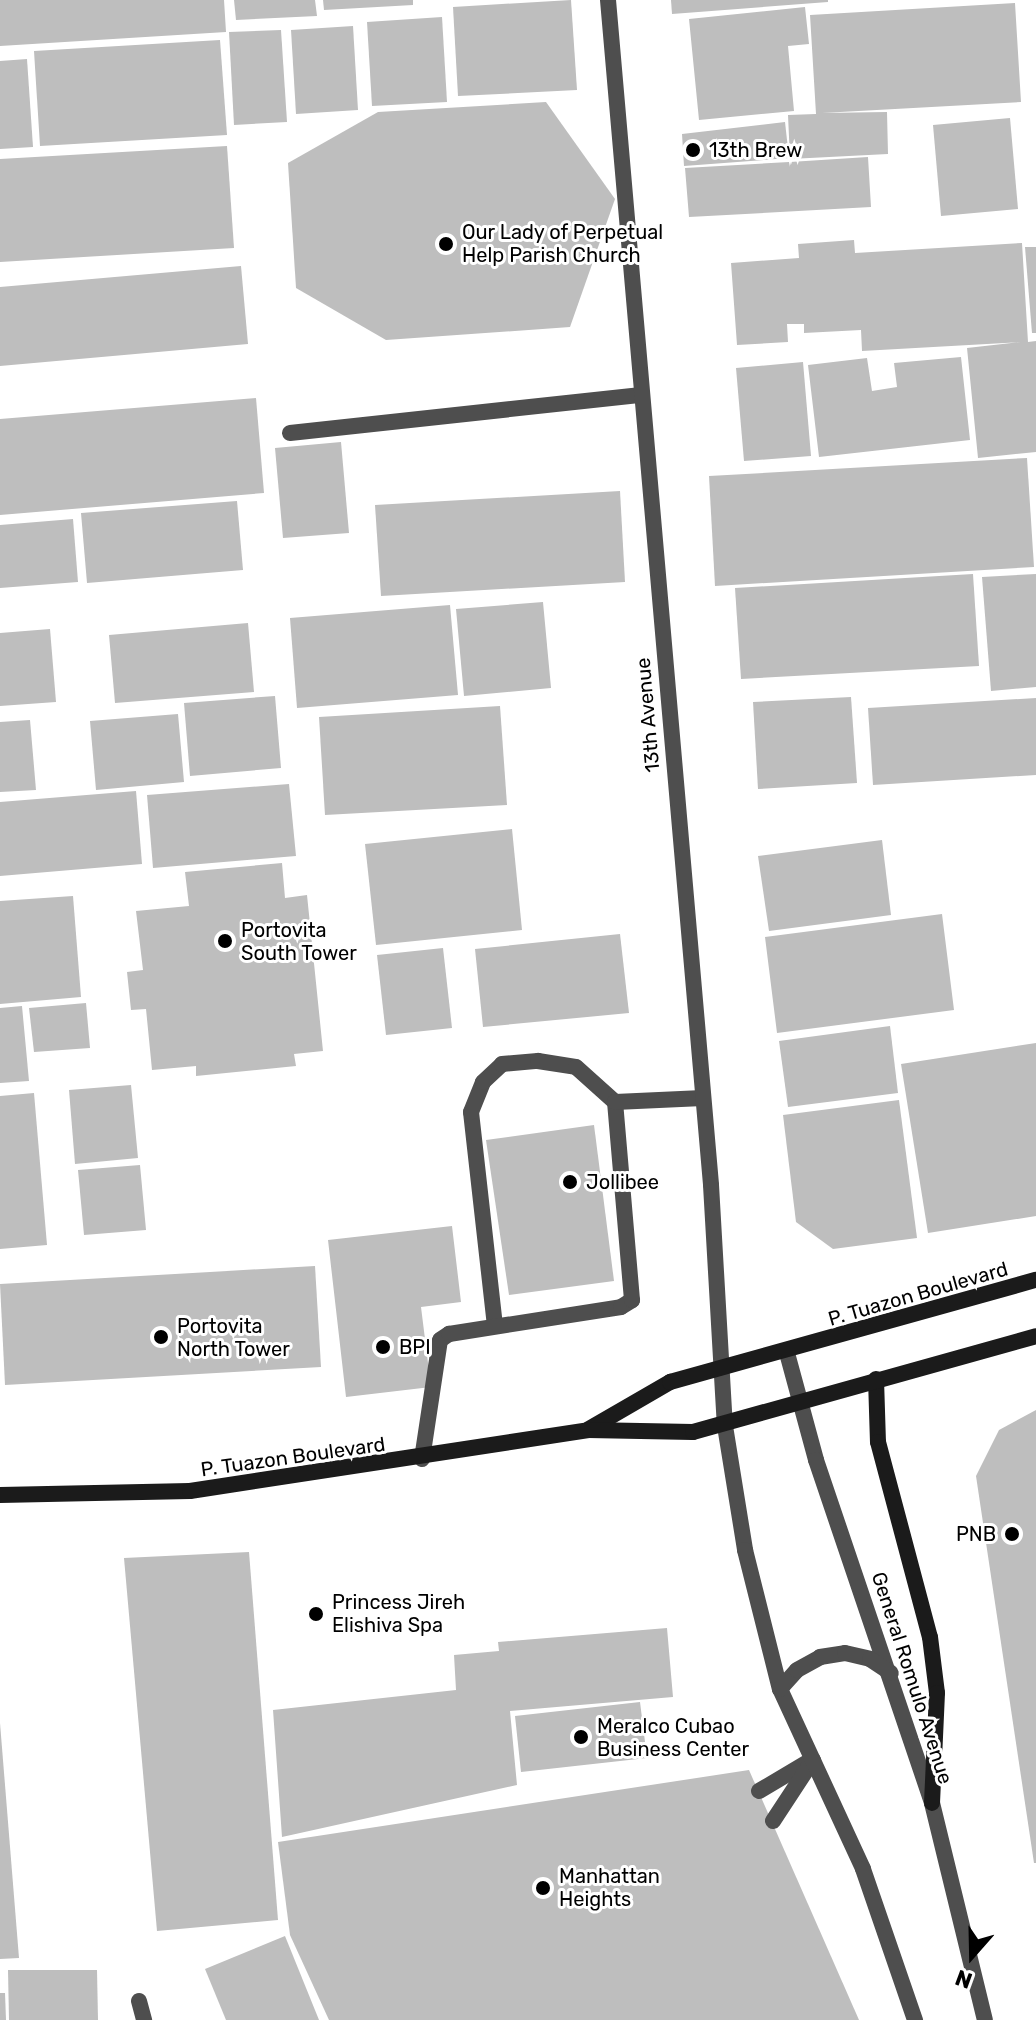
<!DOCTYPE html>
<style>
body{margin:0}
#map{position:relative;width:1036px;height:2020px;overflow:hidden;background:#fff;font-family:Rubik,sans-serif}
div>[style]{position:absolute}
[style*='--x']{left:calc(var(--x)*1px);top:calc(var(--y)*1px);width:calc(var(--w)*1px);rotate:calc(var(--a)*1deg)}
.building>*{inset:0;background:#bebebe}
.service>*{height:16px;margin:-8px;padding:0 8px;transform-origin:8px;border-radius:8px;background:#4e4e4e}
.minor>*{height:16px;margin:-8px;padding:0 8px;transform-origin:8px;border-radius:8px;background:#4e4e4e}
.tertiary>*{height:16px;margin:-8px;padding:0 8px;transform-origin:8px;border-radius:8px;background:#4e4e4e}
.secondary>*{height:16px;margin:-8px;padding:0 8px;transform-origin:8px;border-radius:8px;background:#1b1b1b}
.dots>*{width:22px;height:22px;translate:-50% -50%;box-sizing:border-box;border:4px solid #fff;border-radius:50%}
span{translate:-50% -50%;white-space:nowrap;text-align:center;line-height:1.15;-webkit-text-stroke:6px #fff;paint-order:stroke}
.poi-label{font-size:20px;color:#000}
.left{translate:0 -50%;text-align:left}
.right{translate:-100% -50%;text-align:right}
.street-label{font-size:20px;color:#000}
.north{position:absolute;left:932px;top:1916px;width:80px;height:80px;-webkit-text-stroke:6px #fff;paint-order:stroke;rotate:200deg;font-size:22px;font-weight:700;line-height:32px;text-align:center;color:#000}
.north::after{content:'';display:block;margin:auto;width:28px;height:36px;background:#000;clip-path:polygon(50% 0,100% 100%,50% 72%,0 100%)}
</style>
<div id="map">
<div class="building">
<div style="clip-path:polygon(0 0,224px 0,226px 32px,0 46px)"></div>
<div style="clip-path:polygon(234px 0,315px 0,317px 16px,236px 20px)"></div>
<div style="clip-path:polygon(323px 0,413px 0,413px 5px,324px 10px)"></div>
<div style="clip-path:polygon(571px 0,577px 90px,458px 96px,453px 7px)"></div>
<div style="clip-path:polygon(671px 0,828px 0,828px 2px,672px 14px)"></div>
<div style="clip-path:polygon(1015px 3px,1021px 102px,822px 113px,887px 112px,888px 154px,790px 159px,788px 115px,816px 114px,810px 15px)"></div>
<div style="clip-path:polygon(805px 7px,809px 44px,788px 46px,794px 111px,699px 120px,689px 19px)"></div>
<div style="clip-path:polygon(442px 17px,447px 102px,372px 106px,367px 22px)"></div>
<div style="clip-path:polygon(353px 26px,358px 110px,296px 114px,291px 30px)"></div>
<div style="clip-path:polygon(281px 30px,287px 122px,234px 125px,229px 32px)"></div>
<div style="clip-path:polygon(220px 40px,227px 135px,40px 146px,34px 51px)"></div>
<div style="clip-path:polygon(27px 59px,33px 147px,0 149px,0 61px)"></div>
<div style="clip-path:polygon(546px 102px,615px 199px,570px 327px,386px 340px,296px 288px,288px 163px,378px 112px)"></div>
<div style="clip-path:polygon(1010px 118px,1018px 209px,941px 216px,933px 125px)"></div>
<div style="clip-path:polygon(785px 122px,789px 158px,684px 166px,682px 134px)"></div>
<div style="clip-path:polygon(227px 146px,234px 248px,0 262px,0 159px)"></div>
<div style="clip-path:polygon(868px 157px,871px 207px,689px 217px,685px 168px,789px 162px,790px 167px,790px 162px)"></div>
<div style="clip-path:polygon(854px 240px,855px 253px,1022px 243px,1028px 342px,1036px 341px,1036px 452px,978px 458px,967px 348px,1021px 342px,862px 351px,861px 330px,804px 333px,804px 324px,787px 324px,788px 342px,737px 345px,731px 263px,799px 258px,798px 244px)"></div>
<div style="clip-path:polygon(1025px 247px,1036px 247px,1036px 333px,1032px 333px)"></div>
<div style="clip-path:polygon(241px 266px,248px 344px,0 366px,0 287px)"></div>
<div style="clip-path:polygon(961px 357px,970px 440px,819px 457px,808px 365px,867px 358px,872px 391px,897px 387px,894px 363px)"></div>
<div style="clip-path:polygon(803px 362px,811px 456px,744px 461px,736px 368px)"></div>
<div style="clip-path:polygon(256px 398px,264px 493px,0 515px,0 419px)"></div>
<div style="clip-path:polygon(341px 442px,349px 533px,283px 538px,275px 448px)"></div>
<div style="clip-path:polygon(1027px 458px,1034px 567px,715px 586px,709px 476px)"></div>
<div style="clip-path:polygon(620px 491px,625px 582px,381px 596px,375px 505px)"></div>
<div style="clip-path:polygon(237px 501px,243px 570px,87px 583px,81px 513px)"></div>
<div style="clip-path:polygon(73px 519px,78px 582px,0 588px,0 525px)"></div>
<div style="clip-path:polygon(973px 574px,979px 666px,741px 679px,735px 588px)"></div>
<div style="clip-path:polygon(1036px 574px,1036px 687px,991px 691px,982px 577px)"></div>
<div style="clip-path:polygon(543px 602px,551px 688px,464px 696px,456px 609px)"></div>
<div style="clip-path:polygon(450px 605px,458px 695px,297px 708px,290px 618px)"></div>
<div style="clip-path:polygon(248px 623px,254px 692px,115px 703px,109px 635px)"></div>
<div style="clip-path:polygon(50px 629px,56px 702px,0 706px,0 633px)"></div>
<div style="clip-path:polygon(275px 696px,281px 768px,190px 776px,184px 703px)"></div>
<div style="clip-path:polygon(851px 697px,857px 783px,758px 789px,753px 702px)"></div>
<div style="clip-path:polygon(1036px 698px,1036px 775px,873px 785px,868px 708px)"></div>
<div style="clip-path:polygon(500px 706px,507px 805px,325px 815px,319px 717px)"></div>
<div style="clip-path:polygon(178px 714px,184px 782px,96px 790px,90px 721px)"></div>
<div style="clip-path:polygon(30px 720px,36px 790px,0 792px,0 722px)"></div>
<div style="clip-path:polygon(289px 784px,296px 856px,153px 868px,147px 795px)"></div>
<div style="clip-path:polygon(136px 791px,142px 864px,0 876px,0 802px)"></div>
<div style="clip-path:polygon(512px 829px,522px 930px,376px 945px,365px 844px)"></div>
<div style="clip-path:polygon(882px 840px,891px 915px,769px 931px,758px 856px)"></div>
<div style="clip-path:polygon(282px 863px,285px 898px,307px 895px,323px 1051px,294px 1054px,296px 1066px,196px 1076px,196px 1066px,152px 1070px,146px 1009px,131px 1010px,127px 972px,143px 970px,136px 911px,189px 906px,185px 872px)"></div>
<div style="clip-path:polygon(73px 896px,81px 997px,0 1004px,0 901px)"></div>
<div style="clip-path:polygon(942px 914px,954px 1010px,777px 1033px,765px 937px)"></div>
<div style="clip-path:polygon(620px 934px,629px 1013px,483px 1027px,475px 949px)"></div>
<div style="clip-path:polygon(443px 948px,452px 1028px,386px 1035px,377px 955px)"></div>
<div style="clip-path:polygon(86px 1003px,90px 1048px,34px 1052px,29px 1008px)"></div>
<div style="clip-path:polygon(22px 1006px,29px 1081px,0 1083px,0 1008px)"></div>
<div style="clip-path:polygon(890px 1026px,898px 1093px,788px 1107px,779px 1041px)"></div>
<div style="clip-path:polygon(1036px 1043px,1036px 1216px,928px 1233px,901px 1064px)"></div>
<div style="clip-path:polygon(131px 1085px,138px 1158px,75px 1164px,69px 1090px)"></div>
<div style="clip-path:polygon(34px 1093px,47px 1245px,0 1249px,0 1096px)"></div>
<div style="clip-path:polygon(899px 1100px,917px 1238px,833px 1249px,796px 1222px,783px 1115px)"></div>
<div style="clip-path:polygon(594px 1125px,614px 1281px,509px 1295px,486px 1140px)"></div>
<div style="clip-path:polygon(140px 1165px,146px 1230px,84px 1235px,78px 1170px)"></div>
<div style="clip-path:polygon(452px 1226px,461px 1302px,421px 1307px,431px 1387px,346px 1397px,328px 1240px)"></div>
<div style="clip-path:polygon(315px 1266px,321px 1367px,5px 1385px,0 1284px)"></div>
<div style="clip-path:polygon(1036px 1410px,1036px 1863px,1034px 1863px,976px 1476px,999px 1430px)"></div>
<div style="clip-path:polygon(249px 1552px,278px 1920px,157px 1931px,124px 1558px)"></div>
<div style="clip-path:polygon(667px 1628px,673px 1697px,510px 1711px,517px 1785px,282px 1837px,273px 1710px,456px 1690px,454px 1655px,499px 1651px,498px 1642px)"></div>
<div style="clip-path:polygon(640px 1702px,647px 1758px,521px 1772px,515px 1716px)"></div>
<div style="clip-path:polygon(0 1723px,19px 1958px,0 1959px)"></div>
<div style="clip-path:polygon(749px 1770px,859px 2020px,329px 2020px,290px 1935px,278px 1842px)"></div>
<div style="clip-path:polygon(285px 1936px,319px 2020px,226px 2020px,205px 1969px)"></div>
<div style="clip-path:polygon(8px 1970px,97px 1970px,98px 2020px,9px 2020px)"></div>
<div style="clip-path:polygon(0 1993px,5px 1993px,6px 2020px,0 2020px)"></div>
</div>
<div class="service">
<div style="--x:290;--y:433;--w:351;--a:-6.2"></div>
<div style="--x:495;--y:1326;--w:215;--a:-96.4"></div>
<div style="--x:471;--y:1112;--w:32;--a:-68"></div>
<div style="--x:483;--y:1082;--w:26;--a:-43"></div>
<div style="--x:502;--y:1064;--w:36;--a:-5"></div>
<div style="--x:538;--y:1061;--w:38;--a:9"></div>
<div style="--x:576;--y:1067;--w:52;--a:41.9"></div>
<div style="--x:422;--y:1459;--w:120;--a:-81.4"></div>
<div style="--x:440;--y:1340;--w:11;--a:-34"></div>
<div style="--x:449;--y:1334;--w:174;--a:-8.9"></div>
<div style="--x:621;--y:1307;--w:13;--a:-32"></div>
<div style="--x:632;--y:1300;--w:199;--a:-94.9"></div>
<div style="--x:615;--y:1102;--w:88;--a:-2.6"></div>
<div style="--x:759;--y:1791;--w:57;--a:-30.6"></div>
<div style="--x:773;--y:1821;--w:73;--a:-56.7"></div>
</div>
<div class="minor">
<div style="--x:608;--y:0;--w:1189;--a:85.03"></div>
<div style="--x:711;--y:1185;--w:241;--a:86.7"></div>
<div style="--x:139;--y:2001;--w:20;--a:75"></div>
</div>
<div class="tertiary">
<div style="--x:787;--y:1353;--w:111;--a:74.8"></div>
<div style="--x:816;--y:1460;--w:362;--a:71.3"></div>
<div style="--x:932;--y:1803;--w:223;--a:76.3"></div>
<div style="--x:725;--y:1426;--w:126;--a:80.8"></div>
<div style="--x:745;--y:1550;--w:143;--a:75.9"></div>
<div style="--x:780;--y:1689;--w:198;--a:65.2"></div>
<div style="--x:863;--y:1869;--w:160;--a:71"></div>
<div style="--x:780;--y:1689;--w:25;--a:-48"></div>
<div style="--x:797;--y:1670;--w:26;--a:-29"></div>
<div style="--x:820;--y:1657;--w:25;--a:-9"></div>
<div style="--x:845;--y:1653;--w:26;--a:13"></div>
<div style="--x:870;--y:1659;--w:25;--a:34"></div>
</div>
<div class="secondary">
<div style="--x:876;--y:1379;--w:63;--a:88.2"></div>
<div style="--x:878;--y:1442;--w:202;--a:75.1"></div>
<div style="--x:930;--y:1637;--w:56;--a:82.9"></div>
<div style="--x:937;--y:1693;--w:110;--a:92.6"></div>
<div style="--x:589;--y:1429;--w:94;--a:-30.1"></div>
<div style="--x:670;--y:1382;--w:380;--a:-15.6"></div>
<div style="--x:0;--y:1495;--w:190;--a:-1.2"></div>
<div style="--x:190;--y:1491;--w:403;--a:-8.7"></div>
<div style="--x:588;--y:1430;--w:105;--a:1.1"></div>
<div style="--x:693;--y:1432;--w:356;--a:-15.6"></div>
</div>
<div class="dots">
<div style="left:693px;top:150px;background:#000"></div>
<div style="left:446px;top:244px;background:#000"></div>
<div style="left:225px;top:941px;background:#000"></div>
<div style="left:570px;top:1182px;background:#000"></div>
<div style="left:161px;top:1337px;background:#000"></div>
<div style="left:383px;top:1347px;background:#000"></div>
<div style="left:1012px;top:1534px;background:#000"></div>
<div style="left:316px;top:1614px;background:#000"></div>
<div style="left:581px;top:1737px;background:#000"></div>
<div style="left:543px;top:1888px;background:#000"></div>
</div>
<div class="poi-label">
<span class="left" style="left:709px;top:150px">13th Brew</span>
<span class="left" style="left:462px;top:244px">Our Lady of Perpetual<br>Help Parish Church</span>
<span class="left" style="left:241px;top:942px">Portovita<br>South Tower</span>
<span class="left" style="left:586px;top:1182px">Jollibee</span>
<span class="left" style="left:177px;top:1338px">Portovita<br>North Tower</span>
<span class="left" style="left:399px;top:1347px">BPI</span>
<span class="right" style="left:996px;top:1534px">PNB</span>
<span class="left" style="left:332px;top:1614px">Princess Jireh<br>Elishiva Spa</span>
<span class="left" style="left:597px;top:1738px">Meralco Cubao<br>Business Center</span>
<span class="left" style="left:559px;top:1888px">Manhattan<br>Heights</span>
</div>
<div class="street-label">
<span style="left:648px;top:715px;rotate:-95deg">13th Avenue</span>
<span style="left:918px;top:1294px;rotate:-16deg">P. Tuazon Boulevard</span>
<span style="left:293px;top:1457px;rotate:-8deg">P. Tuazon Boulevard</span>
<span style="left:912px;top:1678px;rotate:72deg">General Romulo Avenue</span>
</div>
<div class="north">N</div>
</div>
